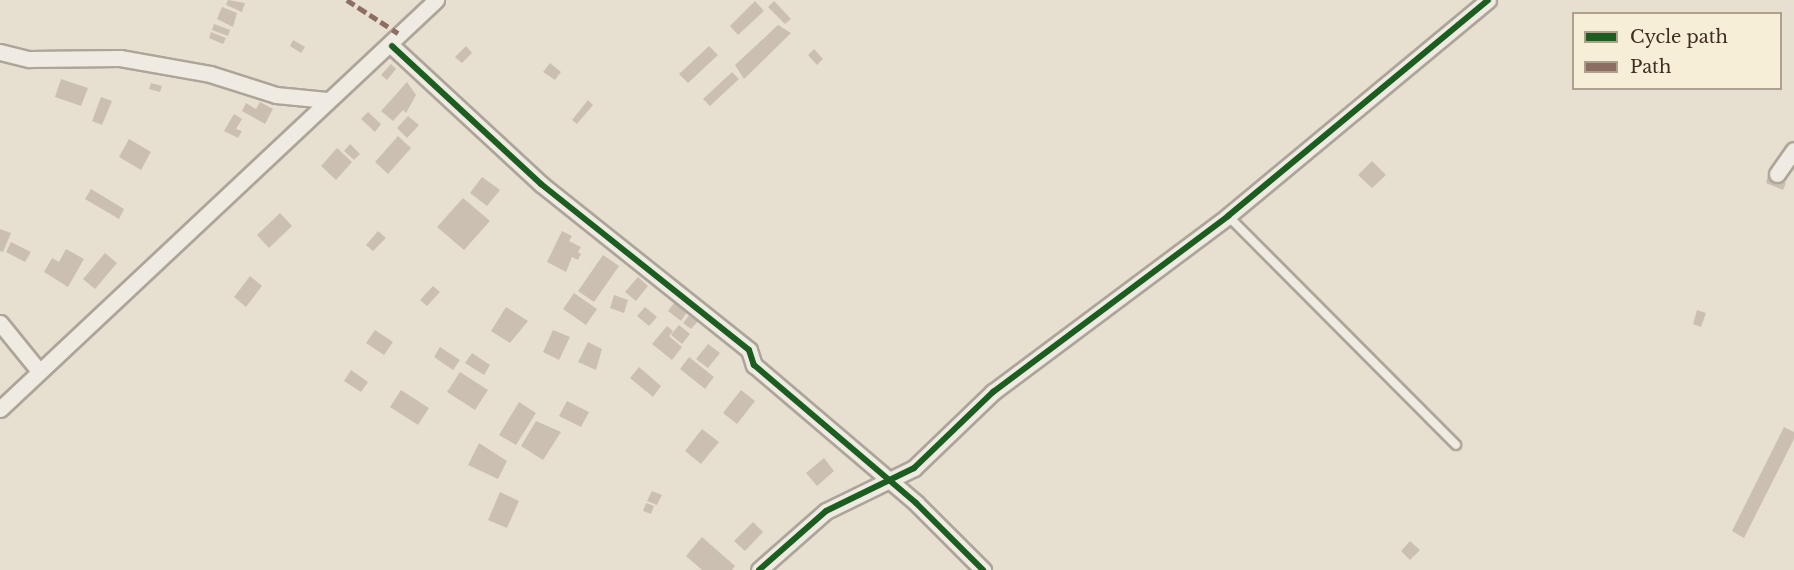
<!DOCTYPE html>
<style>
body{margin:0}
#map{position:relative;width:1794px;height:570px;overflow:hidden;background:#e7e0d1;font-family:"Libre Baskerville",serif}
div>[style]{position:absolute}
[style*='--x']{left:calc(var(--x)*1px);top:calc(var(--y)*1px);width:calc(var(--w)*1px);rotate:calc(var(--a)*1deg)}
.building>*{inset:0;background:#cbbfb2}
.roads{filter:drop-shadow(2px 0 #ada599) drop-shadow(-2px 0 #ada599) drop-shadow(0 2px #ada599) drop-shadow(0 -2px #ada599)}
.lane>*{height:8px;margin:-4px;padding:0 4px;transform-origin:4px;border-radius:4px;background:#efebe3}
.street>*{height:15px;margin:-7.5px;padding:0 7.5px;transform-origin:7.5px;border-radius:7.5px;background:#efebe3}
.quiet>*{height:4.5px;margin-top:-2.25px;transform-origin:0;background:repeating-linear-gradient(90deg,#8d6e63 0 9px,transparent 0 13.5px)}
.cycleway>*{height:6px;margin:-3px;padding:0 3px;transform-origin:3px;border-radius:3px;background:#1b5e20}
span{translate:-50% -50%;white-space:nowrap;text-align:center;line-height:1.15;-webkit-text-stroke:4.5px #f7eed8;paint-order:stroke}
.legend{position:absolute;left:1572px;top:12px;width:210px;height:78px;box-sizing:border-box;background:#f7eed8;border:2px solid #ada18e;margin:0;padding:8px 10px;list-style:none;font-size:18px;color:#3d2e20}
.legend li{display:flex;align-items:center;gap:12px;height:30px}
.legend b{width:30px;border:2px solid #ada18e}
</style>
<div id="map">
<div class="building">
<div style="clip-path:polygon(228px 0,245px 3px,242px 12px,226px 5px)"></div>
<div style="clip-path:polygon(755px 1px,764px 11px,738px 35px,730px 26px)"></div>
<div style="clip-path:polygon(774px 1px,791px 19px,785px 24px,768px 7px)"></div>
<div style="clip-path:polygon(222px 7px,237px 13px,233px 27px,217px 19px)"></div>
<div style="clip-path:polygon(214px 24px,230px 30px,228px 36px,212px 30px)"></div>
<div style="clip-path:polygon(778px 25px,791px 33px,744px 79px,735px 65px)"></div>
<div style="clip-path:polygon(211px 32px,226px 38px,223px 44px,209px 38px)"></div>
<div style="clip-path:polygon(293px 40px,305px 47px,301px 53px,290px 46px)"></div>
<div style="clip-path:polygon(466px 46px,472px 53px,462px 63px,455px 57px)"></div>
<div style="clip-path:polygon(709px 46px,718px 55px,688px 83px,679px 74px)"></div>
<div style="clip-path:polygon(814px 49px,823px 59px,817px 65px,808px 55px)"></div>
<div style="clip-path:polygon(550px 63px,561px 72px,555px 80px,543px 72px)"></div>
<div style="clip-path:polygon(391px 64px,396px 69px,387px 80px,381px 75px)"></div>
<div style="clip-path:polygon(732px 72px,739px 79px,710px 106px,703px 99px)"></div>
<div style="clip-path:polygon(61px 79px,88px 88px,81px 106px,55px 97px)"></div>
<div style="clip-path:polygon(407px 82px,416px 95px,406px 113px,403px 110px,393px 121px,381px 111px)"></div>
<div style="clip-path:polygon(151px 83px,162px 86px,160px 92px,149px 89px)"></div>
<div style="clip-path:polygon(101px 97px,112px 101px,102px 125px,92px 121px)"></div>
<div style="clip-path:polygon(588px 100px,593px 105px,577px 124px,572px 120px)"></div>
<div style="clip-path:polygon(260px 102px,273px 109px,265px 124px,242px 111px,246px 103px,256px 109px)"></div>
<div style="clip-path:polygon(368px 112px,381px 124px,375px 132px,361px 119px)"></div>
<div style="clip-path:polygon(234px 114px,242px 119px,236px 129px,242px 131px,238px 138px,224px 131px)"></div>
<div style="clip-path:polygon(408px 116px,419px 125px,407px 138px,397px 128px)"></div>
<div style="clip-path:polygon(398px 136px,411px 148px,388px 174px,375px 162px)"></div>
<div style="clip-path:polygon(129px 139px,151px 152px,141px 170px,119px 157px)"></div>
<div style="clip-path:polygon(350px 144px,360px 154px,354px 160px,344px 151px)"></div>
<div style="clip-path:polygon(337px 148px,352px 162px,336px 180px,321px 166px)"></div>
<div style="clip-path:polygon(1372px 161px,1386px 175px,1372px 188px,1358px 175px)"></div>
<div style="clip-path:polygon(1768px 176px,1786px 183px,1783px 190px,1766px 183px)"></div>
<div style="clip-path:polygon(482px 177px,500px 190px,487px 206px,470px 193px)"></div>
<div style="clip-path:polygon(91px 189px,124px 209px,119px 219px,85px 199px)"></div>
<div style="clip-path:polygon(463px 198px,490px 221px,464px 250px,437px 227px)"></div>
<div style="clip-path:polygon(280px 213px,292px 226px,269px 248px,257px 235px)"></div>
<div style="clip-path:polygon(0 229px,11px 233px,3px 252px,0 251px)"></div>
<div style="clip-path:polygon(378px 231px,386px 238px,373px 251px,366px 245px)"></div>
<div style="clip-path:polygon(562px 231px,572px 236px,569px 241px,581px 247px,578px 252px,581px 254px,578px 260px,572px 257px,566px 272px,547px 262px)"></div>
<div style="clip-path:polygon(11px 242px,31px 252px,25px 262px,6px 252px)"></div>
<div style="clip-path:polygon(66px 249px,84px 259px,68px 287px,44px 272px,52px 258px,59px 262px)"></div>
<div style="clip-path:polygon(105px 253px,117px 263px,95px 289px,83px 279px)"></div>
<div style="clip-path:polygon(603px 255px,619px 266px,594px 302px,578px 291px)"></div>
<div style="clip-path:polygon(250px 276px,262px 286px,246px 307px,234px 297px)"></div>
<div style="clip-path:polygon(638px 277px,648px 286px,636px 301px,625px 292px)"></div>
<div style="clip-path:polygon(433px 286px,440px 292px,427px 306px,420px 300px)"></div>
<div style="clip-path:polygon(574px 293px,597px 309px,586px 325px,563px 309px)"></div>
<div style="clip-path:polygon(614px 295px,628px 300px,624px 313px,610px 308px)"></div>
<div style="clip-path:polygon(675px 302px,687px 312px,681px 321px,668px 311px)"></div>
<div style="clip-path:polygon(506px 307px,528px 321px,510px 343px,491px 331px)"></div>
<div style="clip-path:polygon(645px 307px,657px 317px,649px 326px,637px 316px)"></div>
<div style="clip-path:polygon(1697px 310px,1706px 313px,1701px 327px,1693px 324px)"></div>
<div style="clip-path:polygon(691px 313px,700px 319px,691px 329px,683px 323px)"></div>
<div style="clip-path:polygon(679px 325px,690px 334px,682px 344px,671px 335px)"></div>
<div style="clip-path:polygon(667px 326px,673px 331px,669px 336px,682px 347px,672px 360px,652px 344px)"></div>
<div style="clip-path:polygon(375px 330px,393px 342px,384px 355px,366px 343px)"></div>
<div style="clip-path:polygon(553px 330px,570px 337px,559px 360px,543px 352px)"></div>
<div style="clip-path:polygon(588px 342px,602px 349px,596px 370px,578px 362px)"></div>
<div style="clip-path:polygon(708px 344px,720px 353px,708px 368px,696px 359px)"></div>
<div style="clip-path:polygon(440px 347px,460px 360px,453px 370px,434px 357px)"></div>
<div style="clip-path:polygon(472px 353px,490px 365px,484px 375px,465px 363px)"></div>
<div style="clip-path:polygon(689px 357px,714px 377px,705px 389px,680px 369px)"></div>
<div style="clip-path:polygon(639px 367px,661px 386px,653px 397px,630px 378px)"></div>
<div style="clip-path:polygon(351px 370px,368px 382px,361px 392px,344px 381px)"></div>
<div style="clip-path:polygon(460px 372px,488px 390px,475px 410px,447px 392px)"></div>
<div style="clip-path:polygon(401px 390px,429px 408px,418px 425px,390px 407px)"></div>
<div style="clip-path:polygon(741px 390px,755px 401px,737px 424px,723px 413px)"></div>
<div style="clip-path:polygon(567px 401px,589px 412px,581px 427px,559px 416px)"></div>
<div style="clip-path:polygon(519px 402px,536px 413px,516px 445px,499px 435px)"></div>
<div style="clip-path:polygon(536px 421px,561px 432px,543px 460px,521px 446px)"></div>
<div style="clip-path:polygon(1784px 427px,1794px 432px,1794px 439px,1744px 538px,1732px 531px)"></div>
<div style="clip-path:polygon(702px 429px,719px 442px,701px 464px,685px 451px)"></div>
<div style="clip-path:polygon(479px 443px,507px 461px,498px 479px,468px 465px)"></div>
<div style="clip-path:polygon(824px 458px,834px 471px,817px 486px,806px 473px)"></div>
<div style="clip-path:polygon(652px 491px,662px 495px,657px 505px,647px 501px)"></div>
<div style="clip-path:polygon(500px 492px,519px 501px,507px 528px,488px 520px)"></div>
<div style="clip-path:polygon(646px 503px,654px 506px,651px 514px,643px 511px)"></div>
<div style="clip-path:polygon(753px 522px,763px 532px,745px 551px,734px 541px)"></div>
<div style="clip-path:polygon(702px 537px,735px 566px,732px 570px,702px 570px,686px 556px)"></div>
<div style="clip-path:polygon(1410px 541px,1420px 550px,1410px 560px,1401px 551px)"></div>
</div>
<div class="roads">
<div class="lane">
<div style="--x:1228;--y:216;--w:323;--a:45.1"></div>
</div>
<div class="street">
<div style="--x:392;--y:46;--w:203;--a:42.8"></div>
<div style="--x:541;--y:184;--w:266;--a:38.6"></div>
<div style="--x:749;--y:350;--w:16;--a:72"></div>
<div style="--x:754;--y:365;--w:213;--a:40.4"></div>
<div style="--x:916;--y:503;--w:95;--a:45"></div>
<div style="--x:0;--y:52;--w:30;--a:14"></div>
<div style="--x:29;--y:59;--w:91;--a:-0.6"></div>
<div style="--x:120;--y:58;--w:91;--a:10.1"></div>
<div style="--x:210;--y:74;--w:69;--a:17.7"></div>
<div style="--x:276;--y:95;--w:51;--a:5.6"></div>
<div style="--x:1777;--y:174;--w:29;--a:-55"></div>
<div style="--x:0;--y:323;--w:62;--a:50.9"></div>
<div style="--x:0;--y:409;--w:598;--a:-43.17"></div>
<div style="--x:759;--y:570;--w:89;--a:-41.4"></div>
<div style="--x:826;--y:511;--w:98;--a:-26"></div>
<div style="--x:914;--y:468;--w:110;--a:-43.9"></div>
<div style="--x:993;--y:392;--w:294;--a:-36.8"></div>
<div style="--x:1228;--y:216;--w:338;--a:-39.7"></div>
</div>
</div>
<div class="quiet">
<div style="--x:347;--y:0;--w:61;--a:32.9"></div>
</div>
<div class="cycleway">
<div style="--x:392;--y:46;--w:203;--a:42.8"></div>
<div style="--x:541;--y:184;--w:266;--a:38.6"></div>
<div style="--x:749;--y:350;--w:16;--a:72"></div>
<div style="--x:754;--y:365;--w:213;--a:40.4"></div>
<div style="--x:916;--y:503;--w:95;--a:45"></div>
<div style="--x:759;--y:570;--w:89;--a:-41.4"></div>
<div style="--x:826;--y:511;--w:98;--a:-26"></div>
<div style="--x:914;--y:468;--w:110;--a:-43.9"></div>
<div style="--x:993;--y:392;--w:294;--a:-36.8"></div>
<div style="--x:1228;--y:216;--w:338;--a:-39.7"></div>
</div>
<ul class="legend">
<li><b style="height:8px;background:#1b5e20"></b>Cycle path</li>
<li><b style="height:8px;background:#8d6e63"></b>Path</li>
</ul>
</div>
